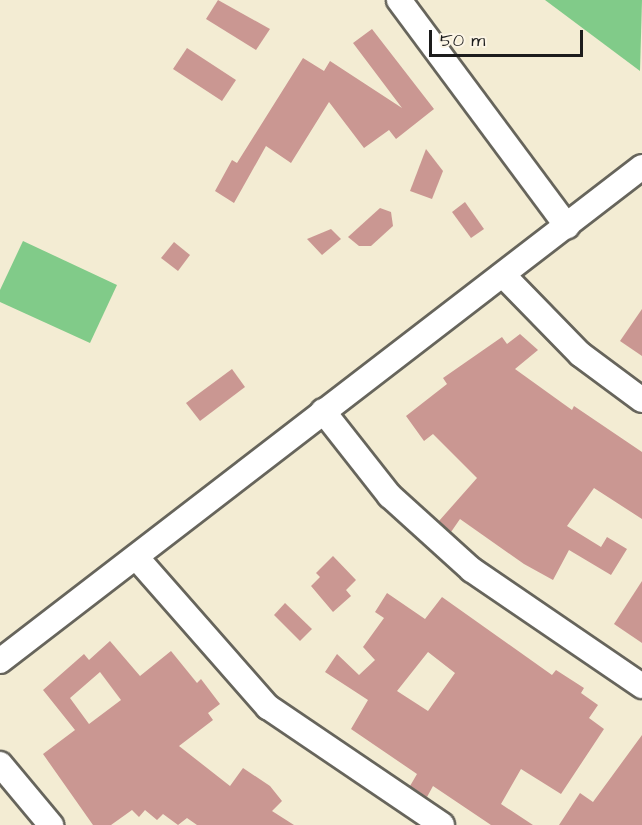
<!DOCTYPE html>
<style>
body{margin:0}
#map{position:relative;width:642px;height:825px;overflow:hidden;background:#f3ecd3;font-family:"Architects Daughter",sans-serif}
div>[style]{position:absolute}
[style*='--x']{left:calc(var(--x)*1px);top:calc(var(--y)*1px);width:calc(var(--w)*1px);rotate:calc(var(--a)*1deg)}
.green>*{inset:0;background:#81cb89}
.building>*{inset:0;background:#ca9792}
.roads{filter:drop-shadow(2px 0 #67655c) drop-shadow(-2px 0 #67655c) drop-shadow(0 2px #67655c) drop-shadow(0 -2px #67655c)}
.minor>*{height:24px;margin:-12px;padding:0 12px;transform-origin:12px;border-radius:12px;background:#fff}
span{translate:-50% -50%;white-space:nowrap;text-align:center;line-height:1.15;-webkit-text-stroke:6px #fcf5e5;paint-order:stroke}
.scale{position:absolute;left:429px;top:30px;width:154px;height:27px;box-sizing:border-box;border:3px solid #1c1c1c;border-top:0;padding-left:8px;font-size:18px;line-height:21px;white-space:nowrap;color:#1c1c1c;-webkit-text-stroke:4px #fcf5e5;paint-order:stroke}
</style>
<div id="map">
<div class="green">
<div style="clip-path:polygon(545px 0,642px 0,640px 71px)"></div>
<div style="clip-path:polygon(23px 241px,117px 285px,90px 343px,0 302px,0 290px)"></div>
</div>
<div class="building">
<div style="clip-path:polygon(218px 0,270px 29px,256px 50px,206px 19px)"></div>
<div style="clip-path:polygon(372px 29px,434px 109px,396px 139px,389px 130px,364px 148px,329px 102px,291px 163px,266px 146px,234px 203px,215px 191px,232px 160px,237px 163px,303px 58px,324px 71px,330px 61px,402px 108px,353px 43px)"></div>
<div style="clip-path:polygon(187px 48px,236px 80px,222px 101px,173px 69px)"></div>
<div style="clip-path:polygon(426px 149px,443px 171px,432px 199px,410px 191px)"></div>
<div style="clip-path:polygon(465px 202px,484px 229px,471px 238px,452px 212px)"></div>
<div style="clip-path:polygon(380px 208px,391px 212px,393px 226px,371px 246px,359px 246px,348px 237px)"></div>
<div style="clip-path:polygon(331px 229px,341px 239px,322px 255px,307px 239px)"></div>
<div style="clip-path:polygon(174px 242px,190px 255px,178px 271px,161px 258px)"></div>
<div style="clip-path:polygon(642px 309px,642px 356px,620px 341px)"></div>
<div style="clip-path:polygon(520px 334px,538px 350px,515px 369px,572px 410px,574px 406px,642px 452px,642px 519px,594px 488px,567px 526px,601px 547px,607px 537px,627px 549px,611px 575px,569px 550px,553px 580px,524px 564px,460px 519px,451px 532px,439px 521px,477px 478px,433px 434px,424px 441px,406px 416px,447px 384px,443px 378px,502px 337px,507px 344px)"></div>
<div style="clip-path:polygon(232px 369px,245px 387px,200px 421px,186px 403px)"></div>
<div style="clip-path:polygon(333px 556px,356px 580px,346px 590px,351px 596px,333px 612px,311px 586px,320px 577px,316px 573px)"></div>
<div style="clip-path:polygon(642px 581px,642px 643px,614px 624px)"></div>
<div style="clip-path:polygon(evenodd,387px 593px,425px 619px,442px 597px,552px 675px,556px 670px,584px 688px,581px 693px,598px 705px,589px 718px,604px 729px,561px 794px,521px 769px,501px 804px,533px 825px,491px 825px,433px 786px,427px 797px,410px 786px,417px 774px,351px 729px,368px 700px,325px 672px,337px 654px,359px 675px,375px 660px,363px 647px,384px 618px,375px 612px,387px 593px,428px 652px,455px 673px,428px 711px,397px 691px,428px 652px)"></div>
<div style="clip-path:polygon(285px 603px,312px 629px,300px 641px,274px 615px)"></div>
<div style="clip-path:polygon(evenodd,110px 641px,140px 676px,171px 651px,197px 683px,201px 679px,220px 704px,208px 713px,213px 720px,179px 746px,230px 786px,243px 768px,270px 786px,282px 801px,272px 811px,294px 825px,197px 825px,187px 818px,178px 825px,163px 814px,157px 820px,145px 810px,139px 817px,132px 810px,111px 825px,93px 825px,43px 754px,75px 730px,43px 690px,84px 654px,89px 660px,110px 641px,100px 672px,121px 700px,89px 724px,70px 698px,100px 672px)"></div>
<div style="clip-path:polygon(642px 735px,642px 825px,559px 825px,580px 793px,593px 802px)"></div>
</div>
<div class="roads">
<div class="minor">
<div style="--x:399;--y:0;--w:282;--a:53.4"></div>
<div style="--x:504;--y:276;--w:109;--a:45.7"></div>
<div style="--x:580;--y:354;--w:77;--a:36.6"></div>
<div style="--x:323;--y:411;--w:108;--a:51.8"></div>
<div style="--x:390;--y:496;--w:110;--a:42.1"></div>
<div style="--x:472;--y:570;--w:206;--a:34.3"></div>
<div style="--x:136;--y:557;--w:200;--a:48.7"></div>
<div style="--x:268;--y:707;--w:210;--a:34.1"></div>
<div style="--x:0;--y:661;--w:810;--a:-37.58"></div>
<div style="--x:0;--y:764;--w:80;--a:50.1"></div>
</div>
</div>
<div class="scale">50 m</div>
</div>
